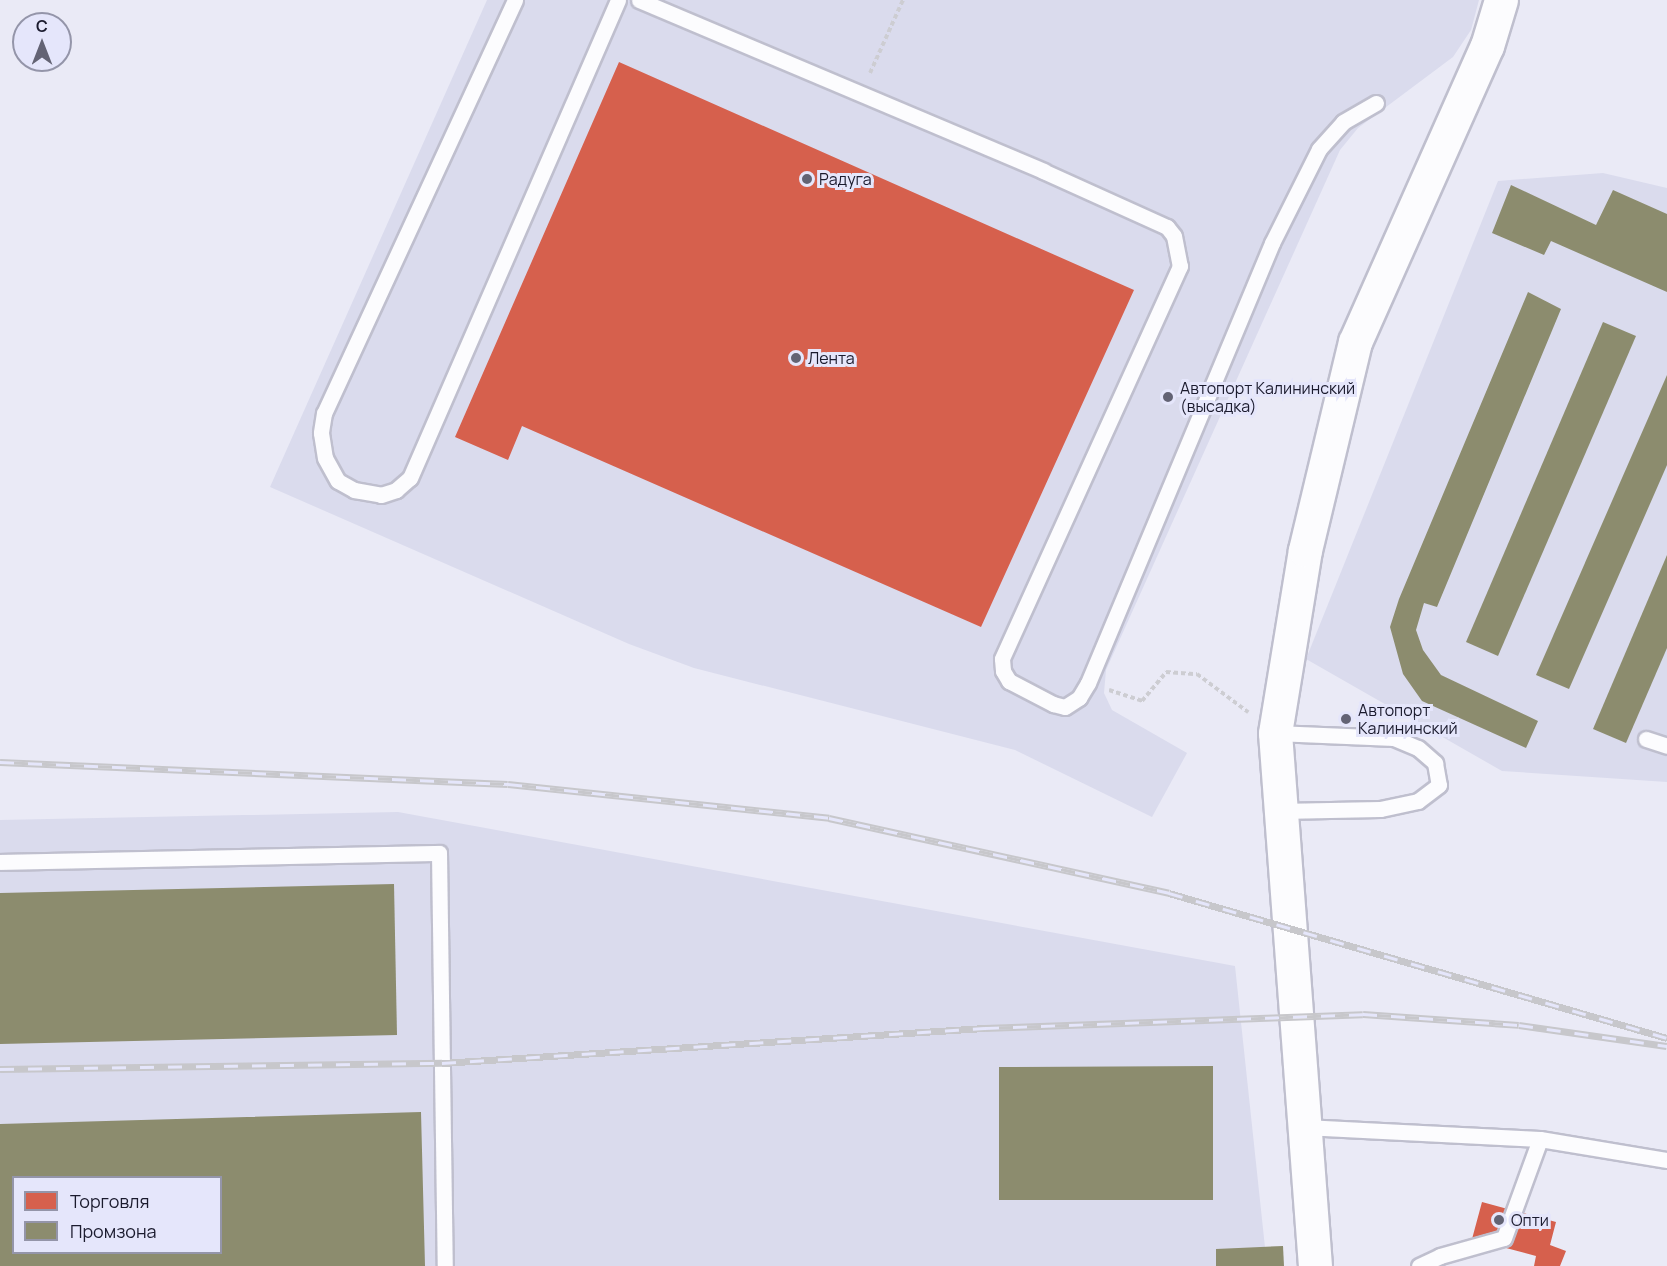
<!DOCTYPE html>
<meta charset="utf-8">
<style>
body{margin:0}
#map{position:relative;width:1667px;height:1266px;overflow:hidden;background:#eaeaf6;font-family:Manrope,sans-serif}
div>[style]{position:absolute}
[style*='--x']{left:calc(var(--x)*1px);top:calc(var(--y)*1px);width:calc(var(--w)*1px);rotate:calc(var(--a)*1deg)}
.built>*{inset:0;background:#dadbed}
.shops>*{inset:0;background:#d6604d}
.industry>*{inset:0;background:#8c8c6e}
.path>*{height:4px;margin-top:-2px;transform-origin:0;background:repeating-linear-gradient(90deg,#cdcdd2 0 4.5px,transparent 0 7.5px)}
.roads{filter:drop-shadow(2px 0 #bfbfce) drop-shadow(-2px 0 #bfbfce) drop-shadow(0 2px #bfbfce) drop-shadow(0 -2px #bfbfce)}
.lane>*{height:15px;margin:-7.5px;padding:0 7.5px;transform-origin:7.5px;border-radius:7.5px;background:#fcfcfe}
.secondary>*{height:33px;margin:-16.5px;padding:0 16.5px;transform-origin:16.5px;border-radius:16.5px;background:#fcfcfe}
.rail>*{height:7px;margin-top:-3.5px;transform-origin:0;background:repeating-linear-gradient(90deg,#e5e6fb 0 14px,#c7c7cb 0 28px);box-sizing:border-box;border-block:2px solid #c7c7cb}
.dots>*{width:16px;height:16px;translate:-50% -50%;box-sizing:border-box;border:3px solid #e5e6fb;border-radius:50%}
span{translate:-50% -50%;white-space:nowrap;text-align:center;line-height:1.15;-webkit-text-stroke:6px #e5e6fb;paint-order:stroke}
.poi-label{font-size:16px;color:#1b1b2e}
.left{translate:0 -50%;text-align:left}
.legend{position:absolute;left:12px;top:1176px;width:210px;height:78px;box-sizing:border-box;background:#e5e6fb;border:2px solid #9495a9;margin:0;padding:8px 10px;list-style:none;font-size:18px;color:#1b1b2e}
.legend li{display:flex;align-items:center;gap:12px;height:30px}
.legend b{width:30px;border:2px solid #9495a9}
.north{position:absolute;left:12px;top:12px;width:60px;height:60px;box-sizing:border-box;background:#e5e6fb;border:2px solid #9495a9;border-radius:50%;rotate:0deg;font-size:16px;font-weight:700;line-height:24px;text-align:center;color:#1b1b2e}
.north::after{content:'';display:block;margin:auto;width:21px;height:27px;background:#636374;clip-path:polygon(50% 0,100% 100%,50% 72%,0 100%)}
</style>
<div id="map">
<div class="built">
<div style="clip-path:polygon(487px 0,1479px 0,1471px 30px,1453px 57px,1358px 128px,1340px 150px,1106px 670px,1104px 693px,1112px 710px,1187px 753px,1152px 817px,1015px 750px,694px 668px,629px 644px,270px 487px)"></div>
<div style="clip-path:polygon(1603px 173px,1667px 188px,1667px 782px,1502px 771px,1306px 659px,1498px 181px)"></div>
<div style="clip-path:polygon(evenodd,398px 812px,1235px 966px,1267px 1266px,0 1266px,0 820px,398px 812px,14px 1178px,220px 1178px,220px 1252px,14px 1252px,14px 1178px)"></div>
</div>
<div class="shops">
<div style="clip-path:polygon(619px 62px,1134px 290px,981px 627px,522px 426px,508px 460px,455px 437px)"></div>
<div style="clip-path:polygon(1482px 1202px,1556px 1222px,1550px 1245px,1566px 1251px,1560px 1266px,1534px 1266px,1536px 1256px,1472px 1239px)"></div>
</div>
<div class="industry">
<div style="clip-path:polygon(1511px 185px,1596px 225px,1613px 190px,1667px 214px,1667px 292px,1551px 241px,1544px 255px,1492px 233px)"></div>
<div style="clip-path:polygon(1528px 292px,1561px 309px,1437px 607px,1424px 603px,1416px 630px,1423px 650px,1441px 675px,1538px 721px,1526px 748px,1422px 701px,1403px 674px,1390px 627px,1399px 599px)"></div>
<div style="clip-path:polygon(1603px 322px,1636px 336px,1498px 656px,1466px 642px)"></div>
<div style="clip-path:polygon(1667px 375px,1667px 465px,1569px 689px,1536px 675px)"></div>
<div style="clip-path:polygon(1667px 555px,1667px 648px,1626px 743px,1593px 729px)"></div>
<div style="clip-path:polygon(394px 884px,397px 1035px,0 1044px,0 893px)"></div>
<div style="clip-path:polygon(1213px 1066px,1213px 1200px,999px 1200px,999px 1067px)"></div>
<div style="clip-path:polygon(evenodd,421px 1112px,425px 1266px,0 1266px,0 1124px,421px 1112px,14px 1178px,220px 1178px,220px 1252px,14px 1252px,14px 1178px)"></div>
<div style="clip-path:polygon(1283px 1246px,1284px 1266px,1216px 1266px,1216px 1249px)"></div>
</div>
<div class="path">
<div style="--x:870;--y:73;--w:80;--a:-65.7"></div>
<div style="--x:1109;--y:690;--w:35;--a:18"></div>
<div style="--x:1142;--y:701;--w:38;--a:-50"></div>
<div style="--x:1166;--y:672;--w:31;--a:4"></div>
<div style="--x:1197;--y:674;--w:64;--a:36.7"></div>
</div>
<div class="roads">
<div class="lane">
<div style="--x:515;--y:0;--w:455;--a:114.8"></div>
<div style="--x:324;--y:413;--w:20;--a:99"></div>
<div style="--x:321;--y:433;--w:25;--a:81"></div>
<div style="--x:325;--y:458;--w:26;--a:61"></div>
<div style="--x:338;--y:481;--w:18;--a:29"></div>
<div style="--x:354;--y:490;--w:27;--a:10"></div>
<div style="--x:381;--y:495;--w:16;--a:-18"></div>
<div style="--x:396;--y:490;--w:18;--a:-41"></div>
<div style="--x:410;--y:478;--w:521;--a:-66.48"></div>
<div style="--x:639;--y:0;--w:439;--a:22.9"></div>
<div style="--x:1043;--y:171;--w:136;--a:24.3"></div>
<div style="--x:1167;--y:227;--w:11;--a:52"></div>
<div style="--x:1174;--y:236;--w:31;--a:79"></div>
<div style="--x:1180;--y:266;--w:431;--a:114.4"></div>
<div style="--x:1002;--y:659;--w:12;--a:85"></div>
<div style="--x:1003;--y:671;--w:12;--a:59"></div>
<div style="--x:1009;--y:681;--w:50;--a:27.6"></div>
<div style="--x:1053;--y:704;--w:12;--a:14"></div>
<div style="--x:1065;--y:707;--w:17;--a:-33"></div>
<div style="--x:1079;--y:698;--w:17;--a:-59"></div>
<div style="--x:1088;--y:683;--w:477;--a:-67.3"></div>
<div style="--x:1272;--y:243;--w:105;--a:-63.4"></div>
<div style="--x:1319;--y:149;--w:36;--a:-48"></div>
<div style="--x:1343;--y:122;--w:38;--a:-30"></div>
<div style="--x:1275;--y:733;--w:119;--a:2.4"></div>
<div style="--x:1394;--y:738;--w:26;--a:23"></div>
<div style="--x:1418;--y:748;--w:23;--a:41"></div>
<div style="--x:1435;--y:763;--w:22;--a:80"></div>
<div style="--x:1439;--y:785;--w:26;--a:143"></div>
<div style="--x:1418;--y:801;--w:39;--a:168"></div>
<div style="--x:1380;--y:809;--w:100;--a:178.9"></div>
<div style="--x:1646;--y:739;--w:22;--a:18"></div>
<div style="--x:0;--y:862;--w:439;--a:-1.2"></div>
<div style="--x:439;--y:853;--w:413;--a:89.2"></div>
<div style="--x:1304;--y:1127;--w:236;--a:2.9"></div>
<div style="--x:1540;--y:1139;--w:129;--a:9.4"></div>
<div style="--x:1419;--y:1266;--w:23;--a:-25"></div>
<div style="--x:1440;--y:1256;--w:66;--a:-15.7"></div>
<div style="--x:1504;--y:1238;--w:105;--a:-70"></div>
</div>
<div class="secondary">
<div style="--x:1315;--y:1266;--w:534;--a:-94.29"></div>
<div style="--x:1275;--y:733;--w:185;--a:-80.7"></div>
<div style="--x:1305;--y:550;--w:214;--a:-76.5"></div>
<div style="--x:1355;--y:342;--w:324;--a:-66"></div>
<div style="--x:1487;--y:46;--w:48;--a:-73.1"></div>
</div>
</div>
<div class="rail">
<div style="--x:0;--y:762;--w:508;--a:2.48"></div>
<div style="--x:508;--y:784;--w:323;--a:6"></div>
<div style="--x:829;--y:818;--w:348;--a:12.4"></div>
<div style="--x:1169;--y:893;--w:519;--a:16.23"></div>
<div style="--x:0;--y:1069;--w:442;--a:-0.8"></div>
<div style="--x:442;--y:1063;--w:544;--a:-3.69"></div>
<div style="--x:985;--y:1028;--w:378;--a:-2.1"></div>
<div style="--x:1363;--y:1014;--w:156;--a:4"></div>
<div style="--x:1519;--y:1025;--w:149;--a:8.1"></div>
</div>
<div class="dots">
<div style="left:807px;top:179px;background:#636374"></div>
<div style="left:796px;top:358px;background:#636374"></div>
<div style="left:1168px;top:397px;background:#636374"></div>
<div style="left:1346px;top:719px;background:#636374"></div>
<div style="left:1499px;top:1220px;background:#636374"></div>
</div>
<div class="poi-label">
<span class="left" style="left:819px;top:179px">Радуга</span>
<span class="left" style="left:808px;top:358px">Лента</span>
<span class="left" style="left:1180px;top:397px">Автопорт Калининский<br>(высадка)</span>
<span class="left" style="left:1358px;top:719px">Автопорт<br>Калининский</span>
<span class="left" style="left:1511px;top:1220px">Опти</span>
</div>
<ul class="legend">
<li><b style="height:16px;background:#d6604d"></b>Торговля</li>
<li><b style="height:16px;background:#8c8c6e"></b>Промзона</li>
</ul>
<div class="north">С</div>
</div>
